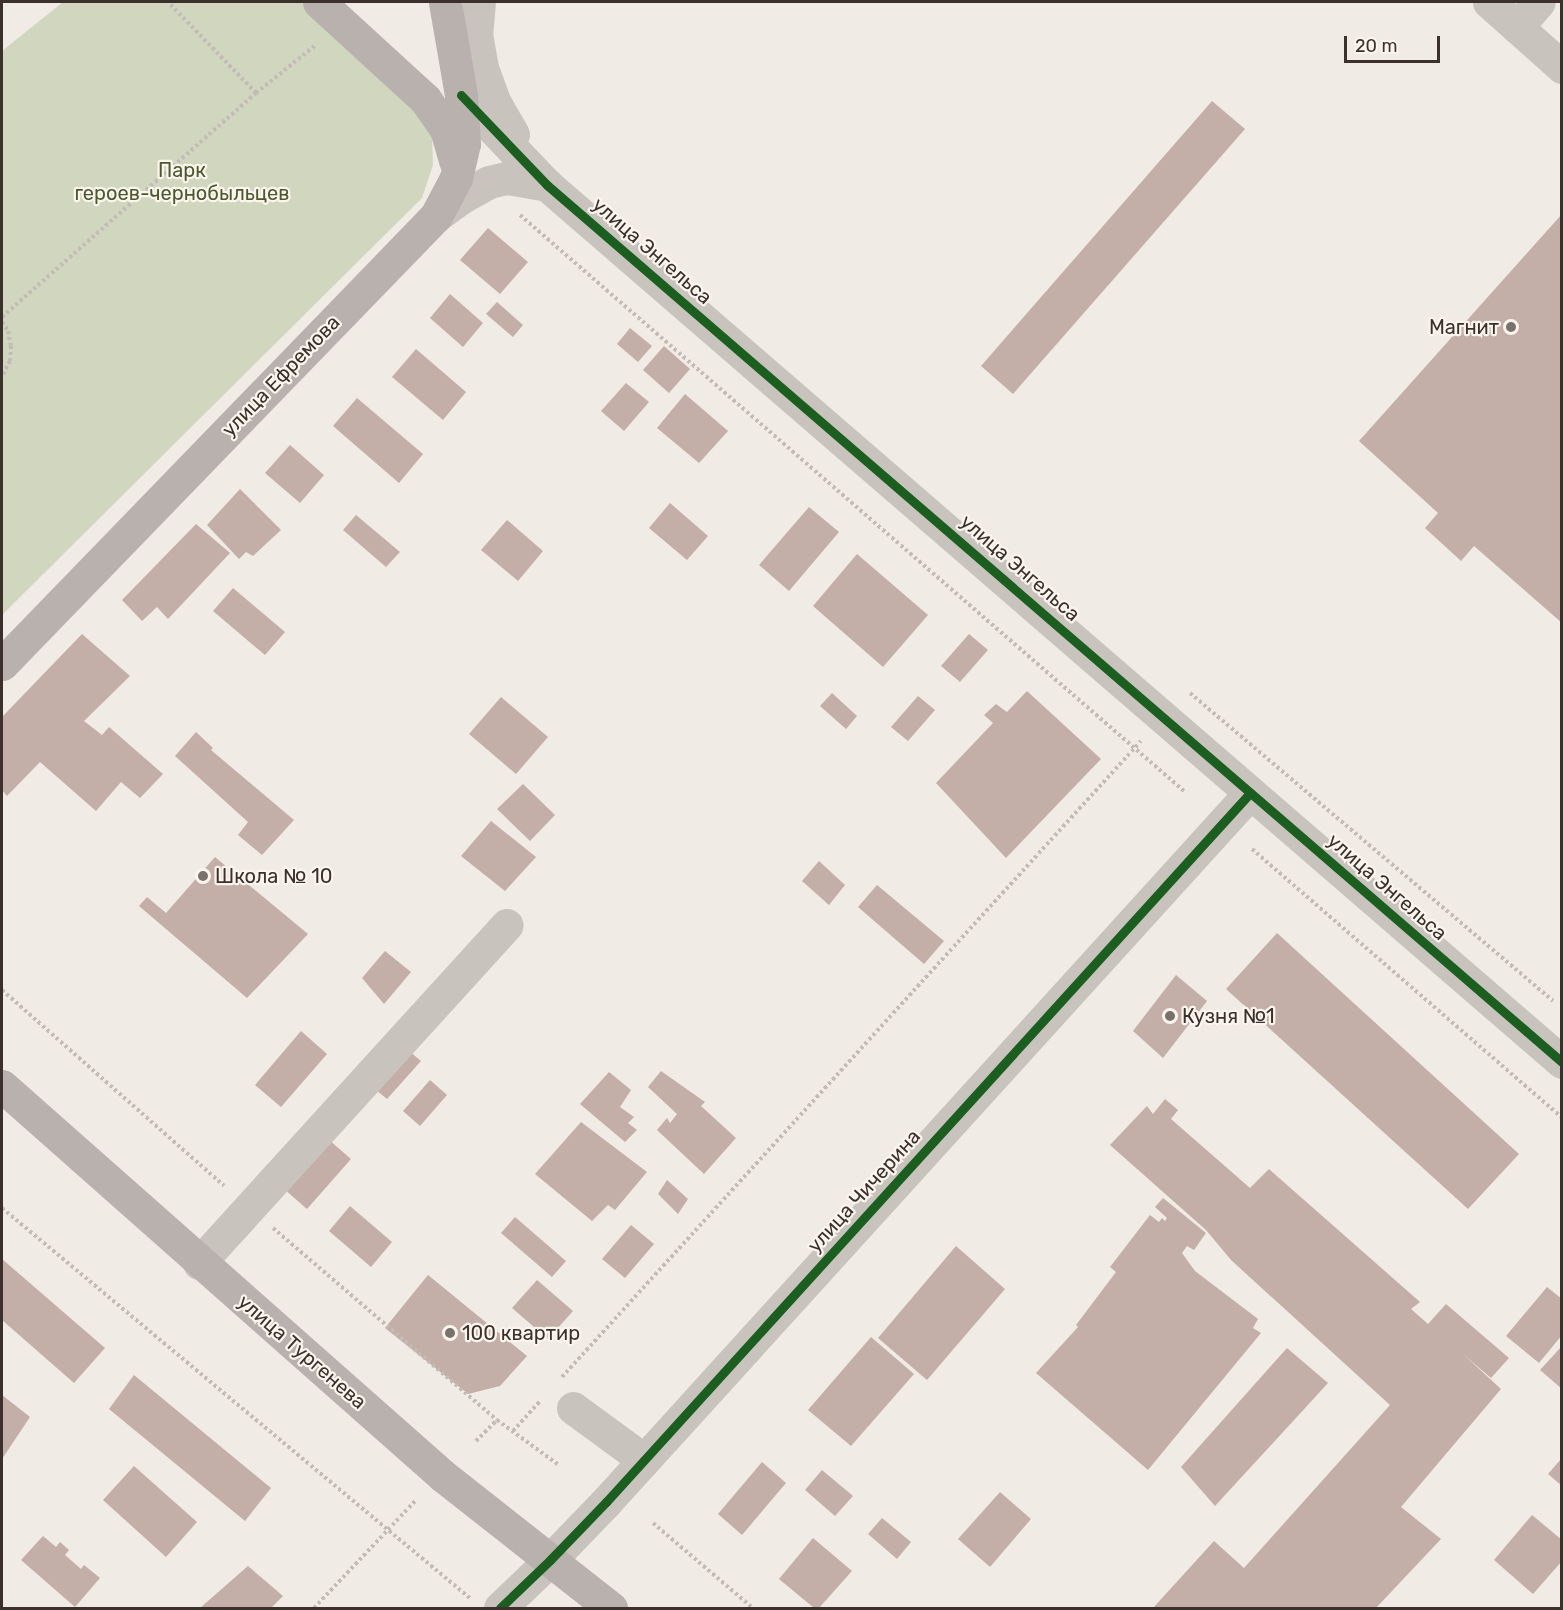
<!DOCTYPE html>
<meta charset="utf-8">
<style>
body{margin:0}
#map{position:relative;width:1563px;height:1610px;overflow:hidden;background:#f0ebe5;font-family:Rubik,sans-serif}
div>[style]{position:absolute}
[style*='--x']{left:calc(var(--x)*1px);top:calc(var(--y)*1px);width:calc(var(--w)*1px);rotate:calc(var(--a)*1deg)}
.green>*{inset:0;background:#d1d6bf}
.building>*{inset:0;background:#c3afa7}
.path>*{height:4px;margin-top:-2px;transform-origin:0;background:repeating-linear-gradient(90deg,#c2bbb6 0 3px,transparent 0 6px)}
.minor>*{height:33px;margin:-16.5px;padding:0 16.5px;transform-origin:16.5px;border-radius:16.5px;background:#c9c3be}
.major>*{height:33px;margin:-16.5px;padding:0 16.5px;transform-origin:16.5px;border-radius:16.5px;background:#b8b1ad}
.cycleway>*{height:9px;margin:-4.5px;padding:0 4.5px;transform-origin:4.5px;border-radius:4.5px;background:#1b5e20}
.dots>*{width:16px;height:16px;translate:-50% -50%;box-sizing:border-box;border:3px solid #fbf5ee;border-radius:50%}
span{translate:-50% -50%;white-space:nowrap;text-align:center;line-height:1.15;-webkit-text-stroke:4.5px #fbf5ee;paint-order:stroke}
.park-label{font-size:20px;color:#4a5a2e}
.street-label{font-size:20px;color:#3b302b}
.poi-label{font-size:20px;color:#3b302b}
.right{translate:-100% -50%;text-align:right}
.left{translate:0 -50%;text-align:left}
.frame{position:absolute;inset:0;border:3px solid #3b302b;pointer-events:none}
.scale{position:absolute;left:1344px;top:36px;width:96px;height:27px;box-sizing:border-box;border:3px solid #3b302b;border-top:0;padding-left:8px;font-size:18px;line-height:21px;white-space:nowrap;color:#3b302b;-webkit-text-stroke:4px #fbf5ee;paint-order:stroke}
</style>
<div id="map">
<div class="green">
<div style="clip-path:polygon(63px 2px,304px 2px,413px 103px,432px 135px,433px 165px,422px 198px,2px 615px,2px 51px)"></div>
</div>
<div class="building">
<div style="clip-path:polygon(1212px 101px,1245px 129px,1013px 394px,981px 366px)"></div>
<div style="clip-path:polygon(1562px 214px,1562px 623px,1474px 546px,1461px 561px,1425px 528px,1438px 513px,1359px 441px)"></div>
<div style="clip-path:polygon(488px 228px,528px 262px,500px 294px,460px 260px)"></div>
<div style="clip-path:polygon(450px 294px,483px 323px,463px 347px,430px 318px)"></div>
<div style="clip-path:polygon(497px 302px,523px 325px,513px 337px,486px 314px)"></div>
<div style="clip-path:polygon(630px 328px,652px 346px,638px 362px,617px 344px)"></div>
<div style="clip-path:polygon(664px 346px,690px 369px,669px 393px,643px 370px)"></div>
<div style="clip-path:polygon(416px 349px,466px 392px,443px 420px,392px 377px)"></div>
<div style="clip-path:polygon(626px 383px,649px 402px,624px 431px,601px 411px)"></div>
<div style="clip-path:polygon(685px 394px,728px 431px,699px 463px,657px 428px)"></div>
<div style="clip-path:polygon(357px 398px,423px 454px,399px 483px,333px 426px)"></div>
<div style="clip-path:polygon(290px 445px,324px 475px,300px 503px,265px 473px)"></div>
<div style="clip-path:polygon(240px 489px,281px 530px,253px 556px,246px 552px,239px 559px,207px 525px)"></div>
<div style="clip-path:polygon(670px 503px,708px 536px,687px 560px,649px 528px)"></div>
<div style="clip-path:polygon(809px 507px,839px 532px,789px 591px,759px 565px)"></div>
<div style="clip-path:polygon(356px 515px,400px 552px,386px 567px,343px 530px)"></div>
<div style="clip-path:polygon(507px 520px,543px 551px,518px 581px,481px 550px)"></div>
<div style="clip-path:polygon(196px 524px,230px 553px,168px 619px,157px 607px,142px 621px,122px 600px)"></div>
<div style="clip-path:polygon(857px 554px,928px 615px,883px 667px,813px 606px)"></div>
<div style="clip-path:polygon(233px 588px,285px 632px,265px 655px,213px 611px)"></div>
<div style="clip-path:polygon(82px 634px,130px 676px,84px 721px,102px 735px,109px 727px,163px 774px,140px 798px,121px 782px,96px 811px,40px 762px,7px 796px,2px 790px,2px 717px)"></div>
<div style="clip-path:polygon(969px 634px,988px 650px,960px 682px,941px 666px)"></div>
<div style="clip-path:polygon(1027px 691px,1101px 759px,1006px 858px,936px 783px,993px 723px,984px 715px,996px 704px,1007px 712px)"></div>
<div style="clip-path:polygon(832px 693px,857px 716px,846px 729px,820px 706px)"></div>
<div style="clip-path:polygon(918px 696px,935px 710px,908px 741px,891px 727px)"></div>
<div style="clip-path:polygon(501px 697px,548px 737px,516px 774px,469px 734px)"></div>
<div style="clip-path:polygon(196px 732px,213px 748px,211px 750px,294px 820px,262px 855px,238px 835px,248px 822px,175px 756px)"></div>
<div style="clip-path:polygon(523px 784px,555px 815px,530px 841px,497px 809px)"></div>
<div style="clip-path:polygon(491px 821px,536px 857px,505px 891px,461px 856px)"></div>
<div style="clip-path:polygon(215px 857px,308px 934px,247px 998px,139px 906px,147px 897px,166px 913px)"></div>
<div style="clip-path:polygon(819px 861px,845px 885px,829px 905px,802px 881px)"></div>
<div style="clip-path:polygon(877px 885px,944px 941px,924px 964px,858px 907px)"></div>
<div style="clip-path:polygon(1277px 933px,1519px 1154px,1468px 1209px,1226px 989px)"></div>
<div style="clip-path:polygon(385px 951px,411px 972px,384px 1004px,362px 978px)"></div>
<div style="clip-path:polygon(1176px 975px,1207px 1001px,1163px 1058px,1133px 1031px)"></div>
<div style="clip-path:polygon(301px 1031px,327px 1054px,281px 1107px,255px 1085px)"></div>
<div style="clip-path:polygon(403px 1046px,421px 1061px,387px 1099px,370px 1085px)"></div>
<div style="clip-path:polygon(661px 1071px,705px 1102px,701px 1106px,736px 1138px,704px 1174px,657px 1130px,667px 1118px,670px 1123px,677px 1114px,648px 1087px)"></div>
<div style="clip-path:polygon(609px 1072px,631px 1090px,620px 1107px,634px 1117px,628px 1123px,637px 1130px,625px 1142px,580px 1104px)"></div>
<div style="clip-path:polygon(430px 1080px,447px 1095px,420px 1126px,403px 1111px)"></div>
<div style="clip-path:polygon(1165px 1099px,1178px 1110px,1171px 1119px,1250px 1188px,1269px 1169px,1420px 1302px,1411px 1309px,1428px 1324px,1446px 1304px,1509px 1358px,1491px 1378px,1464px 1355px,1501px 1389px,1401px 1507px,1441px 1539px,1376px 1608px,1153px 1608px,1214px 1541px,1244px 1568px,1390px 1405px,1231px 1260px,1206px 1230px,1110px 1145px,1147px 1106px,1153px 1114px)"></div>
<div style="clip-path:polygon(581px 1122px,647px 1172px,615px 1210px,608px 1205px,592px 1221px,535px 1174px)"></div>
<div style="clip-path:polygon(313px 1126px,351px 1159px,307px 1209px,268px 1175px)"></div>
<div style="clip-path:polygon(667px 1180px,688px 1199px,678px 1214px,658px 1194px)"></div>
<div style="clip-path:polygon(1163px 1198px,1206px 1233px,1194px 1250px,1187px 1246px,1182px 1253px,1195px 1271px,1258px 1319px,1253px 1328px,1261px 1333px,1148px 1470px,1036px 1373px,1078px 1327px,1076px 1325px,1116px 1272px,1110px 1267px,1150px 1215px,1159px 1222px,1162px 1218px,1165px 1221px,1167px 1218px,1155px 1207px)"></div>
<div style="clip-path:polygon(350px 1206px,392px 1242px,371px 1267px,329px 1231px)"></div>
<div style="clip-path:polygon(515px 1217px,566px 1261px,552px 1277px,501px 1233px)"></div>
<div style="clip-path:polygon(631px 1225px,654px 1244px,625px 1278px,602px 1259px)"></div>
<div style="clip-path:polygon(956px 1246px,1005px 1289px,927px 1380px,878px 1338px)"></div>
<div style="clip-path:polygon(2px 1259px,105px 1348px,74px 1383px,2px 1320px)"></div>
<div style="clip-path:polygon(428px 1275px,527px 1356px,500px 1386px,468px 1394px,385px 1328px)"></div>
<div style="clip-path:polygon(537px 1280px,573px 1311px,548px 1339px,512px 1308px)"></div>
<div style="clip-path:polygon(1547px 1287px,1562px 1299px,1562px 1335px,1539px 1363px,1506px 1336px)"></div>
<div style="clip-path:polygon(871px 1337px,914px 1374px,851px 1446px,808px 1410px)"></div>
<div style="clip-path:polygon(1562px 1346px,1562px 1389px,1540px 1370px)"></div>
<div style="clip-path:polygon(1287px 1348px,1328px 1383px,1215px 1506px,1181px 1467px)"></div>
<div style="clip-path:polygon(134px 1375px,271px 1488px,245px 1521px,109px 1409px)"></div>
<div style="clip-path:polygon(2px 1395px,30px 1417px,2px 1459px)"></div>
<div style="clip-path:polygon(1562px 1458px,1562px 1486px,1548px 1474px)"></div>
<div style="clip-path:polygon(762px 1462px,786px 1483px,742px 1535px,718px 1514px)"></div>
<div style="clip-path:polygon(134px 1466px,197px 1522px,166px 1557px,103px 1500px)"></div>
<div style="clip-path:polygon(822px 1470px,853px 1496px,835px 1516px,805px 1490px)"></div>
<div style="clip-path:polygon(1000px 1492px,1031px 1519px,990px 1567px,958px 1539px)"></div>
<div style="clip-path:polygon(1532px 1515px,1562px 1540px,1562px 1561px,1533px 1594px,1494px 1560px)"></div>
<div style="clip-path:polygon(882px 1518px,911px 1542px,897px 1559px,868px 1534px)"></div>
<div style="clip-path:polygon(43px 1536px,56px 1547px,60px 1542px,69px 1550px,65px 1555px,81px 1569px,84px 1565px,100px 1578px,75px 1607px,21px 1560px)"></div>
<div style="clip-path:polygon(813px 1538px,852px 1571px,819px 1608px,814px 1608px,779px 1579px)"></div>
<div style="clip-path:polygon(248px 1566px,283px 1596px,271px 1608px,200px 1608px)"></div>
</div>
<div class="path">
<div style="--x:256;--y:93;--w:78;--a:-38.8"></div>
<div style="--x:520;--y:215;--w:879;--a:40.94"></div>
<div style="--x:2;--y:317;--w:339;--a:-41.4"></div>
<div style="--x:256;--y:93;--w:127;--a:-134"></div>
<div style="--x:2;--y:322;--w:11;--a:56"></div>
<div style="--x:8;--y:331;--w:15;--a:79"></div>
<div style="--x:11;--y:346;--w:15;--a:94"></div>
<div style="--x:10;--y:361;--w:17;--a:118"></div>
<div style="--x:1190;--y:693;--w:476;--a:40.3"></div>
<div style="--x:1252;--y:849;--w:410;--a:40.9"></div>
<div style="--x:2;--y:990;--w:296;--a:41.4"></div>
<div style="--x:2;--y:1208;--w:611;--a:39.82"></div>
<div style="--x:273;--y:1228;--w:295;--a:40.6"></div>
<div style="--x:497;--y:1420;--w:77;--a:36"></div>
<div style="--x:562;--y:1377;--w:860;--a:-47.69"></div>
<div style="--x:513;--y:1431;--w:42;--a:-47.9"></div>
<div style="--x:476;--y:1441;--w:30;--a:-45"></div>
<div style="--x:653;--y:1523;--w:131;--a:40.4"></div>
<div style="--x:314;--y:1608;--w:149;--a:-46.6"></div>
</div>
<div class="minor">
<div style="--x:479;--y:2;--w:32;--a:95"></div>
<div style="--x:476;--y:34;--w:35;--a:80"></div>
<div style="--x:482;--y:68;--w:37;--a:70"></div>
<div style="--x:495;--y:103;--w:36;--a:60"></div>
<div style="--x:1489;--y:2;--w:98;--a:41.7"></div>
<div style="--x:1517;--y:27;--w:33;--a:-49"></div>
<div style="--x:461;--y:95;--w:124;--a:46.3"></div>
<div style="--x:547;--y:185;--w:1341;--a:40.83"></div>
<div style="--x:436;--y:216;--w:32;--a:-36"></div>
<div style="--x:462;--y:197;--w:31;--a:-29"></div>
<div style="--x:489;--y:182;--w:18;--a:-13"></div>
<div style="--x:507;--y:178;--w:41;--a:9.9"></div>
<div style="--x:199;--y:1263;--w:457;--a:-47.7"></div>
<div style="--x:573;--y:1408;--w:88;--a:36.2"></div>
<div style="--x:500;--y:1608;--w:69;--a:-43.8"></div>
<div style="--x:550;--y:1560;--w:81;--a:-46"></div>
<div style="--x:606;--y:1502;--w:958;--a:-47.75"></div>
</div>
<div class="major">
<div style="--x:319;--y:2;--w:144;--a:42.5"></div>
<div style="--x:425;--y:99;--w:37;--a:55"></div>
<div style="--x:446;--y:129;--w:33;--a:74"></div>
<div style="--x:2;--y:664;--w:624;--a:-45.91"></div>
<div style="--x:436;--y:216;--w:43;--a:-62.2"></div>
<div style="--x:456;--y:178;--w:35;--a:-77"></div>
<div style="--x:464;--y:144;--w:49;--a:-93.5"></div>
<div style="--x:461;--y:95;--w:94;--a:-99.8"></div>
<div style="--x:2;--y:1086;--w:589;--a:41.49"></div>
<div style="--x:443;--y:1476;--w:214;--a:38.2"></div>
</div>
<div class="cycleway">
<div style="--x:461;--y:95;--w:124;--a:46.3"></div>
<div style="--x:547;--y:185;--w:1341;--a:40.83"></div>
<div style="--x:500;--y:1608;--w:69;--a:-43.8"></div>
<div style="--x:550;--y:1560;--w:81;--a:-46"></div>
<div style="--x:606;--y:1502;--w:958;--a:-47.75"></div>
</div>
<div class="dots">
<div style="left:1511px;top:327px;background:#7a716c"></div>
<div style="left:203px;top:876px;background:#7a716c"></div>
<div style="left:1170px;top:1016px;background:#7a716c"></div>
<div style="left:450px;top:1333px;background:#7a716c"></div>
</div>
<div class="park-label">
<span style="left:182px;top:182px">Парк<br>героев-чернобыльцев</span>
</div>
<div class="street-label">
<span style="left:652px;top:251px;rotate:41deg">улица Энгельса</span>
<span style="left:281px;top:376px;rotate:-46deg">улица Ефремова</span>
<span style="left:1020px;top:568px;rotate:41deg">улица Энгельса</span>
<span style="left:1387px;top:887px;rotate:41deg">улица Энгельса</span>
<span style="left:864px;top:1191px;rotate:-48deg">улица Чичерина</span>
<span style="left:302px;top:1352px;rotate:41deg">улица Тургенева</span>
</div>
<div class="poi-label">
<span class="right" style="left:1499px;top:327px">Магнит</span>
<span class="left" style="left:215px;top:876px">Школа № 10</span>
<span class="left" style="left:1182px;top:1016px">Кузня №1</span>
<span class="left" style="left:462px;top:1333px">100 квартир</span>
</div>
<div class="frame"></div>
<div class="scale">20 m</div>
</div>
